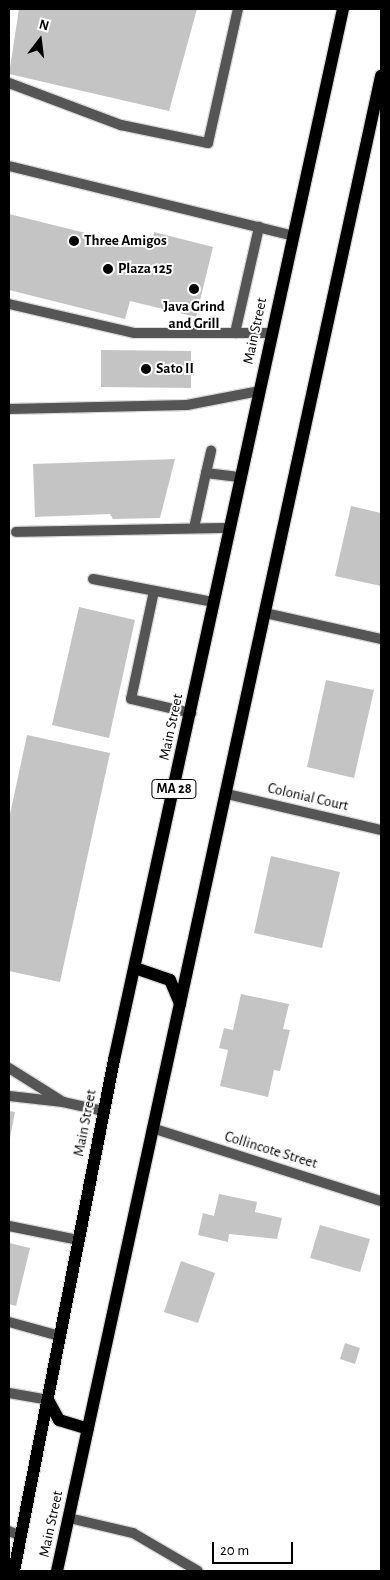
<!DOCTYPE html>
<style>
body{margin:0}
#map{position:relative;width:390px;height:1580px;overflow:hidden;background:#fff;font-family:"Alegreya Sans",sans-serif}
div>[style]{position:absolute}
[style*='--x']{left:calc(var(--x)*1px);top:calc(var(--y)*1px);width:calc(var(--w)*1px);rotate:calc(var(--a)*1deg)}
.building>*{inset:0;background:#c4c4c4}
.roads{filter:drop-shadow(1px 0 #dbdbdb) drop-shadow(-1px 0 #dbdbdb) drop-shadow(0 1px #dbdbdb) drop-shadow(0 -1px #dbdbdb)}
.lane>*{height:10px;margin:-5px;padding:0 5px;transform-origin:5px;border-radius:5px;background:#555}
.street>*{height:10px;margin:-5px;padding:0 5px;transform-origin:5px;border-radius:5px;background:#555}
.primary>*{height:12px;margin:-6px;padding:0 6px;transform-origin:6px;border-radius:6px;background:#000}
.dots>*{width:14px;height:14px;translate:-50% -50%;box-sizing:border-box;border:2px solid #fff;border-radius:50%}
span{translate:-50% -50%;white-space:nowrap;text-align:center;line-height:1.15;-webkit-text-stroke:4px #fff;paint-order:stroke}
.shield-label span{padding:1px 4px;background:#fff;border:1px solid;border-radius:4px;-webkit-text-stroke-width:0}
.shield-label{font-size:14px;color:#000;font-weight:700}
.poi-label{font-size:15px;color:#000;font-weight:700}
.left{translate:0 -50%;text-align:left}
.street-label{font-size:15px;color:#000}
.frame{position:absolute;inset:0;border:10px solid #000;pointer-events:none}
.north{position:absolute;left:15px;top:15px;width:50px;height:50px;-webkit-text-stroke:4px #fff;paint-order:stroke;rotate:15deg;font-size:14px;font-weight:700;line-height:20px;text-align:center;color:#000}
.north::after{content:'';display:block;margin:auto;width:18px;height:22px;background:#000;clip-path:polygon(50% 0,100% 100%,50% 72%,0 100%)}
.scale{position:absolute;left:212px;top:1542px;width:81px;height:22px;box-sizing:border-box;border:2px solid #000;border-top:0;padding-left:6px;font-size:15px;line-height:18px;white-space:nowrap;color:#000;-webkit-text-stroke:4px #fff;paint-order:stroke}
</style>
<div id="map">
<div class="building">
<div style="clip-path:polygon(19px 9px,197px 9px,169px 111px,9px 74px)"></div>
<div style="clip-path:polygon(9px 214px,150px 249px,154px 232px,213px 247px,196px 317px,130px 301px,125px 319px,9px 290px)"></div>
<div style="clip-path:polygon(101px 350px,191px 351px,191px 388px,101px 387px)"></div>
<div style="clip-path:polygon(175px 459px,160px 518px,113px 519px,110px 514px,35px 517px,33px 464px)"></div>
<div style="clip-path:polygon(351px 506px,381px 513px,381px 586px,335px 576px)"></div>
<div style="clip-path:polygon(79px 607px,135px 620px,109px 738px,52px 725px)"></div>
<div style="clip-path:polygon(326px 680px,374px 690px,354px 778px,307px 767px)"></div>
<div style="clip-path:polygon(27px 735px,110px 753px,60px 982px,9px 971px,9px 819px)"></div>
<div style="clip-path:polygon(271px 856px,340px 872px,322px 948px,254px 933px)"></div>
<div style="clip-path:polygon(241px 994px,289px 1004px,283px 1029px,290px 1030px,280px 1071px,274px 1070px,268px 1097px,220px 1086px,228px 1050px,219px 1048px,224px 1028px,233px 1030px)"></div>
<div style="clip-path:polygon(9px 1111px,15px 1112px,10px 1138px,9px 1138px)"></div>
<div style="clip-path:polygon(219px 1194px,257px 1202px,255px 1212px,282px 1218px,277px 1239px,229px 1234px,228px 1242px,198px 1235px,203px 1213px,214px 1216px)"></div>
<div style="clip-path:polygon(320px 1225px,370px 1239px,360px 1272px,310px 1258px)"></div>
<div style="clip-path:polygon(9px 1243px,30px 1248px,16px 1306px,9px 1304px)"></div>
<div style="clip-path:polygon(181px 1261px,215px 1273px,198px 1323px,164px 1312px)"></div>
<div style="clip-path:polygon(345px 1343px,360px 1348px,355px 1364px,340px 1359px)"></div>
</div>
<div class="roads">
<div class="lane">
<div style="--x:9;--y:83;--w:120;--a:20.6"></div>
<div style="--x:121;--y:125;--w:89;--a:11.7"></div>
<div style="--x:208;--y:143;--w:137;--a:-77.4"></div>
<div style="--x:9;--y:166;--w:292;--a:13.8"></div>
<div style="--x:9;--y:304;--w:129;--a:13"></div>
<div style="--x:135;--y:333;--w:136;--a:0"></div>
<div style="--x:235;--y:333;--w:109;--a:-77.2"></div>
<div style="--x:9;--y:409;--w:178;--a:-1.3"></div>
<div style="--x:187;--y:405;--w:73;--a:-11"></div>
<div style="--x:206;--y:473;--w:23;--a:-77"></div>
<div style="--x:194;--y:528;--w:56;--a:-77.7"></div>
<div style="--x:206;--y:473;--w:35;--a:7"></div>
<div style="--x:16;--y:532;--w:214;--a:-1.1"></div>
<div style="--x:93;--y:579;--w:123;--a:10.8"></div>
<div style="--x:154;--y:591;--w:110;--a:102"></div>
<div style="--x:131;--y:699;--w:62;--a:13.1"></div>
<div style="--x:9;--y:1068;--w:64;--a:32.2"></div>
<div style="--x:63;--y:1102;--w:54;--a:-173.7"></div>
<div style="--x:63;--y:1102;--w:42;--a:12.4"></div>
<div style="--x:9;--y:1226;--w:70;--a:11.5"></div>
<div style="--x:9;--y:1322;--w:53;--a:15.4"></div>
<div style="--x:9;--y:1393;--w:40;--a:10"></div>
<div style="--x:69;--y:1518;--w:66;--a:13.2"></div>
<div style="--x:133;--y:1533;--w:75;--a:30.3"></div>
<div style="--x:9;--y:1531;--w:13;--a:23"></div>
</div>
<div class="street">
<div style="--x:265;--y:613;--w:119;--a:12.6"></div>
<div style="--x:227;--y:794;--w:158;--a:13.2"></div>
<div style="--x:152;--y:1128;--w:240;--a:17.7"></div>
</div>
<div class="primary">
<div style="--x:135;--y:968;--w:37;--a:19"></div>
<div style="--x:170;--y:980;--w:26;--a:67"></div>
<div style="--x:48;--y:1400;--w:23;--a:61"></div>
<div style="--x:59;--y:1420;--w:30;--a:17"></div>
<div style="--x:14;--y:1571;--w:521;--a:-78.93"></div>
<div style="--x:114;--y:1060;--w:1076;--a:-77.71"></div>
<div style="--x:57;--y:1571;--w:1530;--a:-77.77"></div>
</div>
</div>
<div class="dots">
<div style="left:74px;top:241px;background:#000"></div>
<div style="left:108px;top:269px;background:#000"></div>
<div style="left:194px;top:289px;background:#000"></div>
<div style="left:146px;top:369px;background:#000"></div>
</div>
<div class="shield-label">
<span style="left:174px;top:789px">MA 28</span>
</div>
<div class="poi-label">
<span class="left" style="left:84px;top:241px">Three Amigos</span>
<span class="left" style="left:118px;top:269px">Plaza 125</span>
<span style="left:194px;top:315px">Java Grind<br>and Grill</span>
<span class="left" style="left:156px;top:369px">Sato II</span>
</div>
<div class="street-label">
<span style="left:255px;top:331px;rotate:-78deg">Main Street</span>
<span style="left:171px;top:727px;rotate:-78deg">Main Street</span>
<span style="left:308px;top:797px;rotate:13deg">Colonial Court</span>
<span style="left:85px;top:1123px;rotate:-79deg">Main Street</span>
<span style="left:271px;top:1150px;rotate:17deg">Collincote Street</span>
<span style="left:51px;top:1524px;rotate:-78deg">Main Street</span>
</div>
<div class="frame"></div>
<div class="north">N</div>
<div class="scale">20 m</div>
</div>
